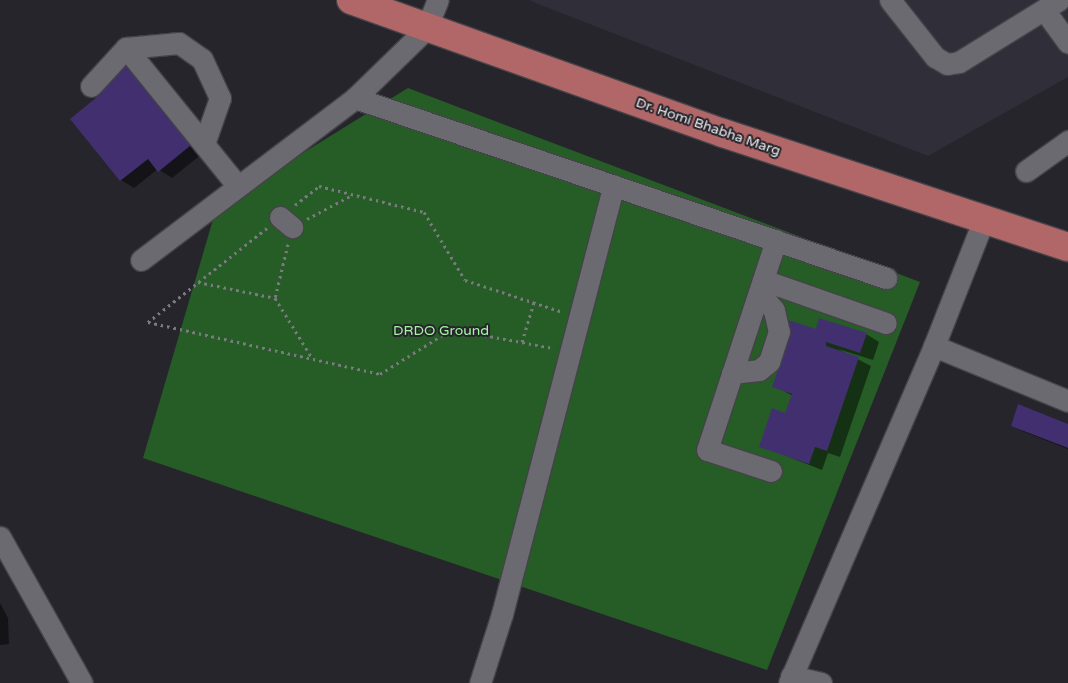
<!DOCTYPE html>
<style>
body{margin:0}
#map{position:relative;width:1068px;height:683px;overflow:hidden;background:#26252b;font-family:"Varela Round",sans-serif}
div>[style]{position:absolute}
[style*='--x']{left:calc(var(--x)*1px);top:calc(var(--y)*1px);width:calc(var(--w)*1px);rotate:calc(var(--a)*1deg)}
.built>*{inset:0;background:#2f2e39}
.green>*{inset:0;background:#265d26}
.shadow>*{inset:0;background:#0007}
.building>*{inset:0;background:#422f70}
.path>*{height:3px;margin-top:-1.5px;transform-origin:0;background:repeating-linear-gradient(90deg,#7a7a7f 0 2.5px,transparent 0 6.5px)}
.roads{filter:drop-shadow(1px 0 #444348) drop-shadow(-1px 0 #444348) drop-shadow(0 1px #444348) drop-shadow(0 -1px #444348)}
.minor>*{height:21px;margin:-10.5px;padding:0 10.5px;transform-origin:10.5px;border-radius:10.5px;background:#6b6a71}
.major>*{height:28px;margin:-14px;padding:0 14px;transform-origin:14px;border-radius:14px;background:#b16767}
span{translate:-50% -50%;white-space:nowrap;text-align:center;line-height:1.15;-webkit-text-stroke:4px #26252b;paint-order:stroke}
.street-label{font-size:14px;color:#eaeaee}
.park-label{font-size:14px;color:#a5f6a2}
</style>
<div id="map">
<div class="built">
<div style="clip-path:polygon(528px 0,1068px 0,1068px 77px,928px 156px)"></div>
</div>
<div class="green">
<div style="clip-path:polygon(408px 88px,920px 282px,767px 670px,143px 458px,217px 206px)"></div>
</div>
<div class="shadow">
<div style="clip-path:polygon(72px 119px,208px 149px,172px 178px,158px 169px,134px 188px,121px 180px)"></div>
<div style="clip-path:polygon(816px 331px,866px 334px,879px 342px,873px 360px,838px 349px,871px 366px,840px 457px,828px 453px,822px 470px,761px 446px,786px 414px,793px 396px,774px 386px,781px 365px,773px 361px)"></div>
<div style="clip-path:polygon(1012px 425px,1068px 425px,1068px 449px,1022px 431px)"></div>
<div style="clip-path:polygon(0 603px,8px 618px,9px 644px,0 645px)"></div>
</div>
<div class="building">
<div style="clip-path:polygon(130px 59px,196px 141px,158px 172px,148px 159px,120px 181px,70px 119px,102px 93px,96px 86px)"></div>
<div style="clip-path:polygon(819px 318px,867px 333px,860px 353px,826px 342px,826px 346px,859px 357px,827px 451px,815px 447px,809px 464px,759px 447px,772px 408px,785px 413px,792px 394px,772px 387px,780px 364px,771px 361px,785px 319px,816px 329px)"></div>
<div style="clip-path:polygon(1018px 404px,1068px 424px,1068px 448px,1011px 426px)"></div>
</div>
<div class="path">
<div style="--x:295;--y:205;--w:31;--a:-38"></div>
<div style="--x:319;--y:186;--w:108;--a:13.9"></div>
<div style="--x:424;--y:212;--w:79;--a:58.9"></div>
<div style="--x:465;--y:280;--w:103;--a:18.1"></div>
<div style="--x:307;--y:219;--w:51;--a:-28.1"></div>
<div style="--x:267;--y:228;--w:152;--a:141.7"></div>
<div style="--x:148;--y:322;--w:238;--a:12.6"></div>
<div style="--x:380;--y:374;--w:85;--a:-32"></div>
<div style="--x:452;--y:329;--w:103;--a:10.7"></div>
<div style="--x:288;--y:244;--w:56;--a:103.5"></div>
<div style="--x:275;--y:298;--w:70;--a:58.3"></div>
<div style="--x:198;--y:282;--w:79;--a:11.7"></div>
<div style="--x:522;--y:342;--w:42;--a:-73.3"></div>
</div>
<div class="roads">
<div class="minor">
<div style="--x:890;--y:0;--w:73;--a:51.7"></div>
<div style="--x:935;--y:57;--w:14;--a:30"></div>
<div style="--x:947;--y:64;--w:12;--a:-9"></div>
<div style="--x:959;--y:62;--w:118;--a:-31.8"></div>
<div style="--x:1045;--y:11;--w:39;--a:54"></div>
<div style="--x:126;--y:48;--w:53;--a:-5.4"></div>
<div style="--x:179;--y:43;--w:28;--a:35"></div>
<div style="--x:202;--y:59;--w:43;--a:65.2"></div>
<div style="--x:220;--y:98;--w:49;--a:109.2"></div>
<div style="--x:91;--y:86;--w:52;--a:-47.4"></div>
<div style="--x:126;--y:48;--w:176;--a:51"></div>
<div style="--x:355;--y:98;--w:561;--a:18.73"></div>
<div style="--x:1026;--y:171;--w:52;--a:-35.5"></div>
<div style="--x:280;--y:217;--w:16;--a:40"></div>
<div style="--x:141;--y:260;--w:268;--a:-37.1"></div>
<div style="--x:355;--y:98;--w:99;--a:-44.2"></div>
<div style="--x:426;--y:29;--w:31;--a:-68"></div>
<div style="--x:763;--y:280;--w:130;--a:19.3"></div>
<div style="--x:934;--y:346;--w:145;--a:22.3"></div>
<div style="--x:732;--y:373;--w:27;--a:-6"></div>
<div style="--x:759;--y:370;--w:13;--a:-39"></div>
<div style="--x:769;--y:362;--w:32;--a:-72"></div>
<div style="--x:779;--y:332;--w:23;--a:-103"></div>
<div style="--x:774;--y:310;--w:23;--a:-130"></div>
<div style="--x:771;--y:471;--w:67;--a:-161.8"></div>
<div style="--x:707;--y:450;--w:221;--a:-71.8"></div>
<div style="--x:0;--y:537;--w:167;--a:60.7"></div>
<div style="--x:791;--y:676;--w:31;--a:13"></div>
<div style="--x:480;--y:683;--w:72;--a:-72.3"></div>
<div style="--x:502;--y:614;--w:443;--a:-75.4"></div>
<div style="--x:789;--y:683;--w:367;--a:-66.7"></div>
<div style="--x:934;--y:346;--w:136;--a:-68.5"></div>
</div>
<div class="major">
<div style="--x:351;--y:0;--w:395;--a:19.7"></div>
<div style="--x:723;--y:133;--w:363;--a:18.3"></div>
</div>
</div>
<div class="street-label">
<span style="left:708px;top:127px;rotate:19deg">Dr. Homi Bhabha Marg</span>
</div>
<div class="park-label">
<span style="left:441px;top:331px">DRDO Ground</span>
</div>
</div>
